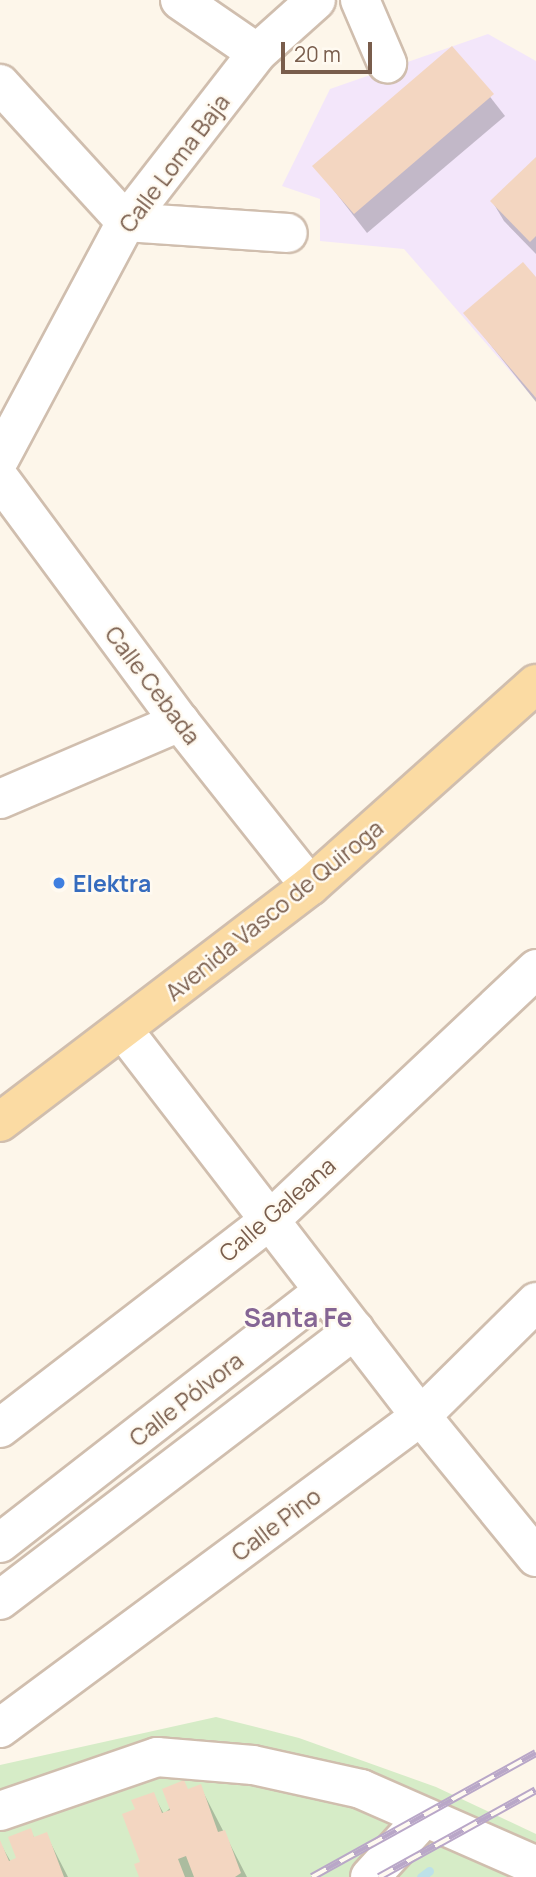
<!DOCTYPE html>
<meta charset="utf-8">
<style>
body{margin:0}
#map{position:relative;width:536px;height:1877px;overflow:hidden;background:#fdf6ea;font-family:Manrope,sans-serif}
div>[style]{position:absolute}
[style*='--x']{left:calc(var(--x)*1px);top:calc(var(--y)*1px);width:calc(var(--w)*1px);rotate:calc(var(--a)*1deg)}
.education>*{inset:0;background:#f3e6fa}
.green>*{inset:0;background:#d6ecc7}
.shadow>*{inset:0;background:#0003}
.stream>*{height:9px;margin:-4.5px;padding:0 4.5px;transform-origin:4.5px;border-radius:4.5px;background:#bde1e8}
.building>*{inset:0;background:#f3d6c1}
.roads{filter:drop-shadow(2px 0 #d0beae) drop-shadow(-2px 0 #d0beae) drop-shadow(0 2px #d0beae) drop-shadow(0 -2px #d0beae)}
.minor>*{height:38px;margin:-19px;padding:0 19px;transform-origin:19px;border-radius:19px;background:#fff}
.major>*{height:38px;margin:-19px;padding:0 19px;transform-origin:19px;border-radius:19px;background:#fbdba3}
.rail>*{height:8px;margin-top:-4px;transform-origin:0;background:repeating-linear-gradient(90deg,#fffaf1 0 16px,#b9a7c8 0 32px);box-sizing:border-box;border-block:2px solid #b9a7c8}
.dots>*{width:19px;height:19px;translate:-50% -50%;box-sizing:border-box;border:4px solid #fffaf1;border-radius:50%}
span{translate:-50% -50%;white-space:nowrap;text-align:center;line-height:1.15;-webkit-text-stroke:5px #fffaf1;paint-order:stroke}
.street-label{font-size:23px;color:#795d4c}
.shop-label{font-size:23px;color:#366cbe;font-weight:700}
.left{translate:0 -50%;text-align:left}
.quarter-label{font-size:26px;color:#856594;font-weight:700}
.scale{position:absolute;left:281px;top:42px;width:91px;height:32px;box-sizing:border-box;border:4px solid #795d4c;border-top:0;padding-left:9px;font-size:21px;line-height:24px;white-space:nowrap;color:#795d4c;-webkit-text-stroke:5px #fffaf1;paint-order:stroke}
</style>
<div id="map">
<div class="education">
<div style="clip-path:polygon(488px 34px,536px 61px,536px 401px,404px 249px,320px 241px,320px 199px,282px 186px,330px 89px)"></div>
</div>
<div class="green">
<div style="clip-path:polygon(216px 1717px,299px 1738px,436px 1787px,536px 1834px,536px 1877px,0 1877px,0 1765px)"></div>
</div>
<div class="shadow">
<div style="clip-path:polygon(452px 48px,505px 116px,367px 233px,315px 166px)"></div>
<div style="clip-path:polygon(536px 159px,536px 254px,504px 221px,492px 201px)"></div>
<div style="clip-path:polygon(536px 280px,536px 402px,466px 314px)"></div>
<div style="clip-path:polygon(200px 1786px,247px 1877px,141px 1877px,137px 1810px,153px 1794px,164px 1814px,188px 1790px)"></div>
<div style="clip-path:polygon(30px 1830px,35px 1839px,46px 1834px,68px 1877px,0 1877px,0 1843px,11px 1862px,19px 1859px)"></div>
</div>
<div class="stream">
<div style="--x:421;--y:1877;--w:10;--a:-37"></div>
</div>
<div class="building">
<div style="clip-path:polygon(452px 46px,494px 94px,354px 214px,312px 166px)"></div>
<div style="clip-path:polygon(536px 157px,536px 236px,530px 242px,490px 201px)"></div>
<div style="clip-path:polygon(523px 262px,536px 277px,536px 398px,463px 313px)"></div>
<div style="clip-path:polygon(184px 1780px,188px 1789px,201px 1784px,218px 1832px,225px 1830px,241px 1873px,235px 1877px,194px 1877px,186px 1856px,178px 1859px,185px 1877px,139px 1877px,134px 1864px,140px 1862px,122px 1814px,135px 1809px,131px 1800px,154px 1792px,162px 1813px,170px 1810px,162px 1789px)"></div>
<div style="clip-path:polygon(31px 1828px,34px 1837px,47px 1832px,64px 1877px,0 1877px,0 1840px,9px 1861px,16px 1858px,8px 1837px)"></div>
</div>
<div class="roads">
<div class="minor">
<div style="--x:180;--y:0;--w:93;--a:34.5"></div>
<div style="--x:360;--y:0;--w:69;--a:66.8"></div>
<div style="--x:0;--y:84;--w:187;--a:47.6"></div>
<div style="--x:126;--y:222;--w:162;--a:3.9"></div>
<div style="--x:0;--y:458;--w:268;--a:-61.9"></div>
<div style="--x:126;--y:222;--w:214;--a:-52.2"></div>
<div style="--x:257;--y:53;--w:79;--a:-41.9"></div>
<div style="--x:0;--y:479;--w:302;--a:53.5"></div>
<div style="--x:180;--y:722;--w:209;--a:51.6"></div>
<div style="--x:0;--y:799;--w:196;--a:-23.2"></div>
<div style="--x:124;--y:1031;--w:486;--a:52.4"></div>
<div style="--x:421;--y:1416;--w:182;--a:50.8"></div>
<div style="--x:0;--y:1428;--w:341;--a:-37.6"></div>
<div style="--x:270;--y:1220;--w:366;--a:-43.3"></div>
<div style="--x:0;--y:1543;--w:410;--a:-37.9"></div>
<div style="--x:0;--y:1600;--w:446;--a:-37.3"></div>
<div style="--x:0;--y:1728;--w:524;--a:-36.54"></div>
<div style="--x:421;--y:1416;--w:162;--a:-44.7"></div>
<div style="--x:0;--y:1811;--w:166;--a:-19"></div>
<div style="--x:157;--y:1757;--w:96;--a:4.8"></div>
<div style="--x:253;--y:1765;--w:111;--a:12.5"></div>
<div style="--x:361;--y:1789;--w:191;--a:23.7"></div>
<div style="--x:370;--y:1877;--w:79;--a:-47.6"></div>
</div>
<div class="major">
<div style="--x:0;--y:1122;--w:390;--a:-37.3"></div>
<div style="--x:310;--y:886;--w:303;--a:-41.8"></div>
</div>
</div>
<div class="rail">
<div style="--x:312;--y:1877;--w:256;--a:-29"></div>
<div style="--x:379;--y:1877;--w:179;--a:-29"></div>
</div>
<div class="dots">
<div style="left:59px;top:883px;background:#3f7fe0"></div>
</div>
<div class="street-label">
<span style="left:174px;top:163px;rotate:-53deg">Calle Loma Baja</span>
<span style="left:153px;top:685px;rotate:53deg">Calle Cebada</span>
<span style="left:274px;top:910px;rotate:-39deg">Avenida Vasco de Quiroga</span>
<span style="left:277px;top:1209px;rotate:-41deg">Calle Galeana</span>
<span style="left:186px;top:1399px;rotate:-38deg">Calle Pólvora</span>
<span style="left:276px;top:1524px;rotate:-37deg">Calle Pino</span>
</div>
<div class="shop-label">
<span class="left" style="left:73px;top:883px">Elektra</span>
</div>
<div class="quarter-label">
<span style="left:298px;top:1318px">Santa Fe</span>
</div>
<div class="scale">20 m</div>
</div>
